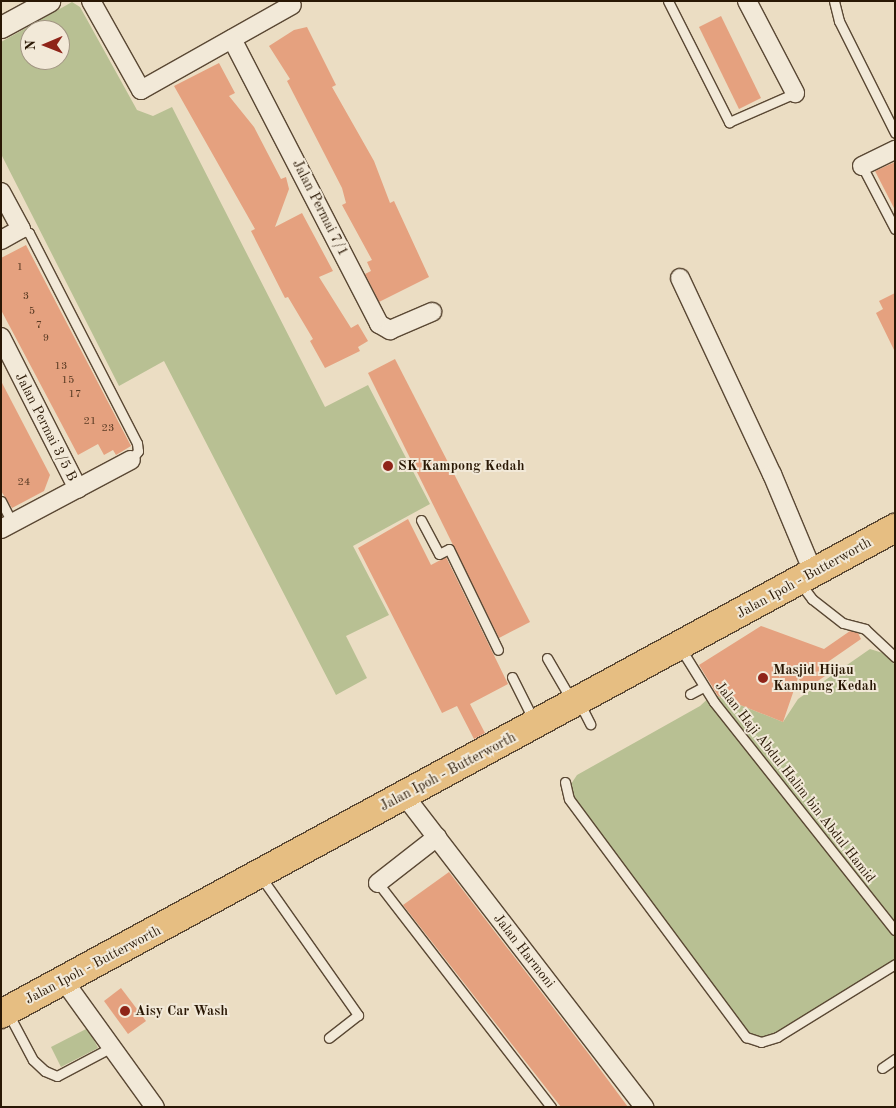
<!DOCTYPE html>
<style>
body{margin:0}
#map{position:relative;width:896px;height:1108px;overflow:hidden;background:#ebddc3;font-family:"Old Standard TT",serif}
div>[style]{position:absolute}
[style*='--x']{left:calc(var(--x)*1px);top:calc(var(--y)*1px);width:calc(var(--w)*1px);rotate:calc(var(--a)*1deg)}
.green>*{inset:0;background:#b8c093}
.building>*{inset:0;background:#e5a17f}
.roads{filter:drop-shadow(1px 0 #5a4834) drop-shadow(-1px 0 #5a4834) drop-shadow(0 1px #5a4834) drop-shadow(0 -1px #5a4834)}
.service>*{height:9px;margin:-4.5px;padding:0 4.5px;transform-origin:4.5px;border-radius:4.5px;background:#f2e9d8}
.minor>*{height:18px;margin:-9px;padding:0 9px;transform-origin:9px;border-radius:9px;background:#f2e9d8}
.tertiary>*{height:21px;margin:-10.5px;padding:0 10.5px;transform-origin:10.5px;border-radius:10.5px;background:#f2e9d8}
.trunk>*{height:28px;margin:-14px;padding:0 14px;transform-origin:14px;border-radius:14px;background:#e6be82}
.dots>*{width:14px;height:14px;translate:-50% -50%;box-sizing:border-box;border:2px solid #f2e9d8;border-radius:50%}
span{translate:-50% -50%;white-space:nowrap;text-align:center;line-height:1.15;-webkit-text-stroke:4px #f2e9d8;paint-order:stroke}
.number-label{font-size:11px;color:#583a23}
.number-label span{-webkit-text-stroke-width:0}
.street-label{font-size:14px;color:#291704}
.poi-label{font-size:14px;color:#291704;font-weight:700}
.left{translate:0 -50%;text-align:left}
.frame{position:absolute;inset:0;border:2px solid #291704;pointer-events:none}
.north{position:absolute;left:20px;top:20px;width:50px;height:50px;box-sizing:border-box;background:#f2e9d8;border:1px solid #a29583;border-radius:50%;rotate:269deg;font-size:14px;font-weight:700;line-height:20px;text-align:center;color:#291704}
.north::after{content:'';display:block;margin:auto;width:18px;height:22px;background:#8f2418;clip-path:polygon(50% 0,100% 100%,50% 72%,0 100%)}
</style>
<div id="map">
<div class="green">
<div style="clip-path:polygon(evenodd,72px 2px,80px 7px,137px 110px,153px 116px,172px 107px,325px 407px,368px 385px,430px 504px,353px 546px,389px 615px,346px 636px,367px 678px,336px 695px,164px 361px,119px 386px,1px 154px,1px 42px,72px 2px,30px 30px,60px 30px,60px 60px,30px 60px,30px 30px)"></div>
<div style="clip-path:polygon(870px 649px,886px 654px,895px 665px,895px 959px,772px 1036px,759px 1037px,748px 1033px,573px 798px,571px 784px,577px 775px,700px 706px,713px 694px,783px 722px,798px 699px)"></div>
<div style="clip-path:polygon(88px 1028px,98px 1048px,61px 1067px,51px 1047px)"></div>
</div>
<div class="building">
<div style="clip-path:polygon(721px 16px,761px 98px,739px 109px,699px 27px)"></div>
<div style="clip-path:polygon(307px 27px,336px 85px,332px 87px,374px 161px,390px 203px,394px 201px,429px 277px,379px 302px,365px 274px,371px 271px,367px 262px,372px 260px,342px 205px,346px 203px,342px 188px,287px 81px,290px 79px,269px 46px,294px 30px)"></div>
<div style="clip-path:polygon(219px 63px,235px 93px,229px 96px,254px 127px,281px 179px,286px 177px,289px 189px,275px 227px,302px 213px,333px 271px,319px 277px,351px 328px,358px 324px,368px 341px,358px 347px,360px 351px,325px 368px,310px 341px,313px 339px,288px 297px,285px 298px,251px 231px,255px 229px,174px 86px)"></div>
<div style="clip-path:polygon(895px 162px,895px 210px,875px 171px)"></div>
<div style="clip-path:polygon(26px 245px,131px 446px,116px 455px,113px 450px,104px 455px,98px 444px,78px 455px,1px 310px,1px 258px)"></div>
<div style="clip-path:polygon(895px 293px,895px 352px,876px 313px,883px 309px,879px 301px)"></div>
<div style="clip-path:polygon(395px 359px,530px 622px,499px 638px,368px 373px)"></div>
<div style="clip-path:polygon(1px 381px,50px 475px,44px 491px,12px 508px,1px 491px)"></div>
<div style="clip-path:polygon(408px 519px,431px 565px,446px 557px,508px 684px,470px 704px,485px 733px,474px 739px,457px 706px,442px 713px,358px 548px)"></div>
<div style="clip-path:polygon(761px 626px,824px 649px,850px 631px,858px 633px,861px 639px,822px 666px,828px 674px,806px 689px,798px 678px,783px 722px,718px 696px,699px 665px)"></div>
<div style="clip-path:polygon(449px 872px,588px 1053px,628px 1107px,561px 1107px,403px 905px)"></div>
<div style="clip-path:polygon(121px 988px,146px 1021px,128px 1034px,104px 1001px)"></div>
</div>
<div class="roads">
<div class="service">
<div style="--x:668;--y:1;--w:136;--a:63.2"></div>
<div style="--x:729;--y:122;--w:72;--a:-23.7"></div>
<div style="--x:834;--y:1;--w:21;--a:76"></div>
<div style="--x:839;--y:21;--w:125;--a:63.4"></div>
<div style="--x:862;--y:166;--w:71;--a:62.4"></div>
<div style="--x:21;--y:229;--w:9;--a:27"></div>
<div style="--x:29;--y:233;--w:236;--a:62.8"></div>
<div style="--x:137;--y:443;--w:8;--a:83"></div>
<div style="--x:138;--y:451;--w:11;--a:128"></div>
<div style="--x:1;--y:501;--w:25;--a:63"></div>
<div style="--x:421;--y:520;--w:38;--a:62"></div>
<div style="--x:439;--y:554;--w:11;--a:-27"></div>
<div style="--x:449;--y:549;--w:112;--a:64.1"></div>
<div style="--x:800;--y:583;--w:20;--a:53"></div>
<div style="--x:812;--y:599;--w:39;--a:38"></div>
<div style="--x:843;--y:623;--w:23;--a:15"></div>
<div style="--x:865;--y:629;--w:41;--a:43"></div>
<div style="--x:681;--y:649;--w:62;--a:58.1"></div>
<div style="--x:714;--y:702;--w:291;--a:51.6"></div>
<div style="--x:547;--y:658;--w:50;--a:59.8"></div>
<div style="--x:512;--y:677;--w:49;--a:63.4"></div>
<div style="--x:690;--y:694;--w:15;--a:-28"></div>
<div style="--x:579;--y:702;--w:25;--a:63"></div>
<div style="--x:565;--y:782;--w:17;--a:77"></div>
<div style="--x:569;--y:799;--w:297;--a:53.4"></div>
<div style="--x:746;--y:1037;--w:16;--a:18"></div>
<div style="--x:761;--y:1042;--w:17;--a:-17"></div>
<div style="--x:777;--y:1037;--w:139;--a:-31.7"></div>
<div style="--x:261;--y:877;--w:169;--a:54.9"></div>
<div style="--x:358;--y:1015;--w:37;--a:142"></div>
<div style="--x:378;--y:883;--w:283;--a:52.3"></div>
<div style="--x:8;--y:1013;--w:53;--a:62"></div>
<div style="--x:33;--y:1060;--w:16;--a:43"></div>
<div style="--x:45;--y:1071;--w:13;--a:23"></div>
<div style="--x:57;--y:1076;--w:62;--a:-27.8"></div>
<div style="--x:882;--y:1068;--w:16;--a:-35"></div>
</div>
<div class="minor">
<div style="--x:91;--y:1;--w:102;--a:60.7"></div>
<div style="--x:141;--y:90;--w:173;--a:-29.4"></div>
<div style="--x:747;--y:1;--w:104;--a:62.4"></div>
<div style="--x:232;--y:39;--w:321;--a:62.7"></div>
<div style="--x:379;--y:324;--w:13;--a:29"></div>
<div style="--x:390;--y:330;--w:46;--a:-23.2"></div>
<div style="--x:862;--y:166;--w:37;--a:-26"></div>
<div style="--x:1;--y:192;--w:42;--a:61.6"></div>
<div style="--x:21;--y:229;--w:23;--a:151"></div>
<div style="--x:680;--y:278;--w:217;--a:64.9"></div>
<div style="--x:772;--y:474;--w:106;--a:67.3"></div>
<div style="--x:1;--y:337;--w:170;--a:63.1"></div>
<div style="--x:1;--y:529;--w:147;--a:-28"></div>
<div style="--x:404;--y:795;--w:394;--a:52.4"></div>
<div style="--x:378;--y:883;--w:75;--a:-37.9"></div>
<div style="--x:64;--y:981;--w:155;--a:54.2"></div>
</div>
<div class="tertiary">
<div style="--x:1;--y:27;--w:55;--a:-28.4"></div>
</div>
<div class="trunk">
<div style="--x:1;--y:1014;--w:1018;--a:-28.53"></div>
</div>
</div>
<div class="dots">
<div style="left:388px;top:466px;background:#8f2418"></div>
<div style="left:763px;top:678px;background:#8f2418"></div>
<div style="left:125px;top:1011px;background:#8f2418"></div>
</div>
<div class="number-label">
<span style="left:20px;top:268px">1</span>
<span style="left:26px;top:297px">3</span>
<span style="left:32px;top:312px">5</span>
<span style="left:39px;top:326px">7</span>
<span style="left:46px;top:339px">9</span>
<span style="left:61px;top:367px">13</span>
<span style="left:68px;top:381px">15</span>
<span style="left:75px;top:395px">17</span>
<span style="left:90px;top:422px">21</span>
<span style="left:108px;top:429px">23</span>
<span style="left:24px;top:483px">24</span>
</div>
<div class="street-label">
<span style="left:320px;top:208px;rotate:63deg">Jalan Permai 7/1</span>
<span style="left:46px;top:427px;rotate:63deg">Jalan Permai 3/5 B</span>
<span style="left:804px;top:578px;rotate:-29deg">Jalan Ipoh - Butterworth</span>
<span style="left:448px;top:772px;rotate:-28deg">Jalan Ipoh - Butterworth</span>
<span style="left:795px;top:782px;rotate:52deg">Jalan Haji Abdul Halim bin Abdul Hamid</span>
<span style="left:524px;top:951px;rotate:52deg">Jalan Harmoni</span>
<span style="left:93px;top:965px;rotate:-28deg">Jalan Ipoh - Butterworth</span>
</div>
<div class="poi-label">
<span class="left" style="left:398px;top:466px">SK Kampong Kedah</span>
<span class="left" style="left:773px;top:678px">Masjid Hijau<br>Kampung Kedah</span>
<span class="left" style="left:135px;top:1011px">Aisy Car Wash</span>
</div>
<div class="frame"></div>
<div class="north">N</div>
</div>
